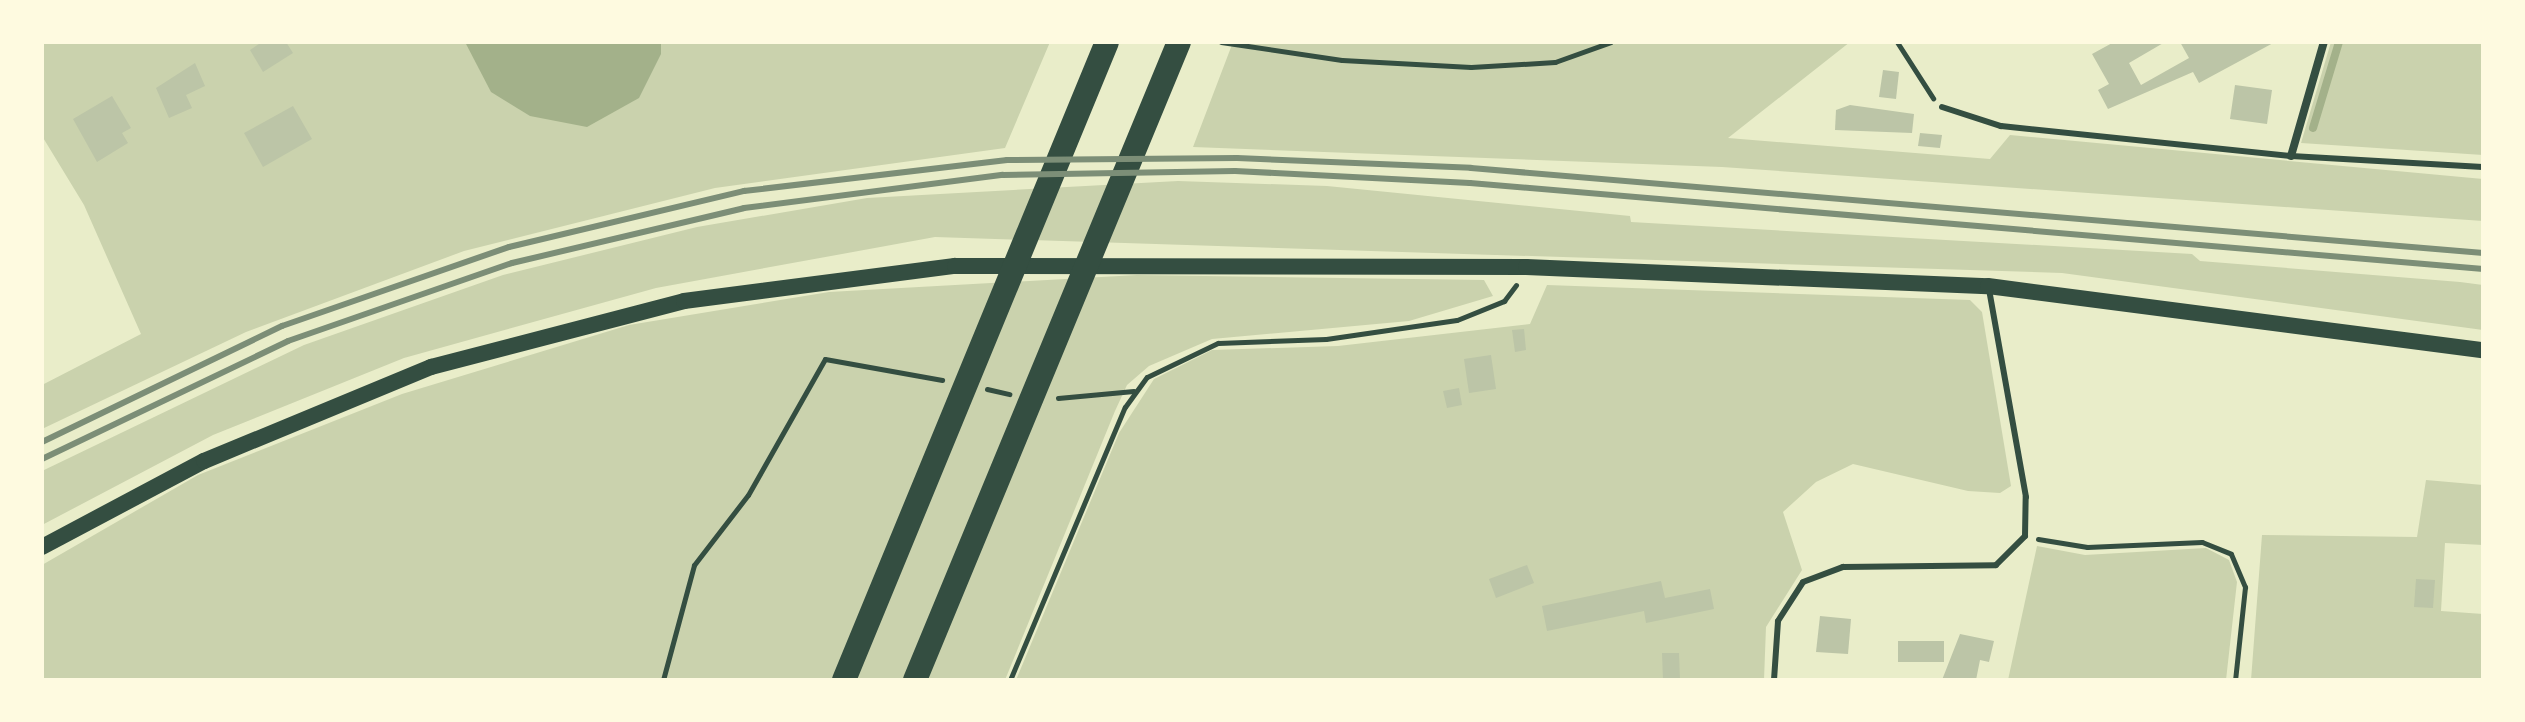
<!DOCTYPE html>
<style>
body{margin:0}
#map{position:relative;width:2525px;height:722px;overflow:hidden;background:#e9edc9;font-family:Roboto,sans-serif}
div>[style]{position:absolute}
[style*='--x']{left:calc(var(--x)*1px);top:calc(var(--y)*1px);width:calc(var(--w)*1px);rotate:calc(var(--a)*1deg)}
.green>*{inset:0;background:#cad2ad}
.water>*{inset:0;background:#a3b18a}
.stream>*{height:8px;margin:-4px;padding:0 4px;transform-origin:4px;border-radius:4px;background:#a3b18a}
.building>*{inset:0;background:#bcc5a7}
.path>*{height:5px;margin:-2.5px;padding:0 2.5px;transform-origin:2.5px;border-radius:2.5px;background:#344e41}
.service>*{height:6px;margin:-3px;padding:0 3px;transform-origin:3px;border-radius:3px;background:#344e41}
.minor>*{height:8px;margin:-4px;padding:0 4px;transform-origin:4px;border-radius:4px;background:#344e41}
.secondary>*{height:16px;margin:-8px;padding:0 8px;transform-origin:8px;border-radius:8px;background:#344e41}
.motorway>*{height:24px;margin:-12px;padding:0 12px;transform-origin:12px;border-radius:12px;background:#344e41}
.rail>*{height:6px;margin:-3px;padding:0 3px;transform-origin:3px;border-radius:3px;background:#7c8e77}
span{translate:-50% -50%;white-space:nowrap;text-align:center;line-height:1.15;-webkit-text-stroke:7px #fefae0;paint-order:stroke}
.frame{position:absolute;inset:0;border:44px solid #fefae0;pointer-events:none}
</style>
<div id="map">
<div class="green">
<div style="clip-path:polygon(43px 42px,1050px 42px,1005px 148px,715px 188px,464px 251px,246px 332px,42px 429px,42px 385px,141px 334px,84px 205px,42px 136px)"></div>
<div style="clip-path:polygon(1233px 42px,1850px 42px,1728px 138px,1990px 159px,2010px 135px,2483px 179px,2483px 221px,1722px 167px,1193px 147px)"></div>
<div style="clip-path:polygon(2331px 42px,2483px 42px,2483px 155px,2301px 143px)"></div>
<div style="clip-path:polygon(1178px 181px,1327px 186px,1630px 216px,1631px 222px,2192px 254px,2200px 261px,2460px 282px,2483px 285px,2483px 330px,2062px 273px,935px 237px,656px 288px,404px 358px,213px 435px,42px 525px,42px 471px,304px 345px,503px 275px,697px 227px,867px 198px)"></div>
<div style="clip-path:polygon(1137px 275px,1484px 280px,1493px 296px,1409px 321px,1212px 339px,1149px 366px,1127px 385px,1115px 411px,1005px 680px,42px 680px,42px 565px,198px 475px,402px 394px,629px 325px,829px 292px)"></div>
<div style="clip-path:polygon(1547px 285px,1970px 300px,1982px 312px,2011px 486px,2000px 493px,1968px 491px,1853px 464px,1816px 482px,1783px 512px,1802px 570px,1766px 627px,1764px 680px,1016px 680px,1119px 433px,1154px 379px,1212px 350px,1338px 346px,1530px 324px)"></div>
<div style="clip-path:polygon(2426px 480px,2483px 485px,2483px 545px,2445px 543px,2441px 611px,2483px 614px,2483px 680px,2251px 680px,2262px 535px,2417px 537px)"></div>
<div style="clip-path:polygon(2037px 546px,2085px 555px,2206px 548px,2229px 560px,2237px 582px,2226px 680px,2008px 680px)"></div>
</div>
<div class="water">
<div style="clip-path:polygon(465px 42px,661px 42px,661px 54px,639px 98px,587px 127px,530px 116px,491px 92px)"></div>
</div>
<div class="stream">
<div style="--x:2313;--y:128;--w:90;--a:-73.2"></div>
</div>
<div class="building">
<div style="clip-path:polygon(262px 42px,286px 42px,293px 53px,263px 72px,250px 50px)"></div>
<div style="clip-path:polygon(2114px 42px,2165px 42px,2129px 63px,2141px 85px,2189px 58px,2180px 42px,2275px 42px,2199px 83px,2193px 72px,2108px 109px,2098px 90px,2109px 84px,2092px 54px)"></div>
<div style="clip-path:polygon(195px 63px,205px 86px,186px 95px,192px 108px,169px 118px,156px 88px)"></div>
<div style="clip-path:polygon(1883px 70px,1899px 72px,1896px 99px,1879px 97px)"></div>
<div style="clip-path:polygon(2235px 85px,2272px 90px,2267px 124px,2230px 119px)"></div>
<div style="clip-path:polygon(112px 96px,131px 128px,122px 133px,128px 143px,97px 162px,73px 119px)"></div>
<div style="clip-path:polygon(1850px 105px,1914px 114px,1912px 133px,1835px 130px,1836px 110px)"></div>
<div style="clip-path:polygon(293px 106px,312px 139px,263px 167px,244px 133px)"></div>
<div style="clip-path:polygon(1920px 133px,1942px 135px,1940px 148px,1918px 146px)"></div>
<div style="clip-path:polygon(1524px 329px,1526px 350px,1515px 352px,1512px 330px)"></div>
<div style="clip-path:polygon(1491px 355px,1496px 389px,1469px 393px,1464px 359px)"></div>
<div style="clip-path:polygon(1459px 388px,1462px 405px,1447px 408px,1443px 391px)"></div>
<div style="clip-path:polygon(1527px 565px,1534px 583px,1496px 598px,1489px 579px)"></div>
<div style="clip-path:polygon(2416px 579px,2435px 580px,2433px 608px,2414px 607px)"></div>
<div style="clip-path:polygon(1661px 581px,1665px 598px,1710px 589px,1714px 609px,1646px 623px,1644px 611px,1547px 631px,1542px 606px)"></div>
<div style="clip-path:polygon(1820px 616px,1851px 619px,1848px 654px,1816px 652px)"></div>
<div style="clip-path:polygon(1960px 634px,1994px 641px,1989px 662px,1980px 660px,1976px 680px,1942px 680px)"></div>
<div style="clip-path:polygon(1898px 641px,1944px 641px,1944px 662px,1898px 662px)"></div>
<div style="clip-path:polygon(1662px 653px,1679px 653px,1680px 680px,1663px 680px)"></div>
</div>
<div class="path">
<div style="--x:1221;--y:42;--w:122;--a:8.5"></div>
<div style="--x:1342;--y:60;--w:129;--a:3.1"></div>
<div style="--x:1471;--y:67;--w:84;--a:-3.4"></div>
<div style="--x:1555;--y:62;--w:59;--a:-19.7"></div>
<div style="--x:1897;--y:42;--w:67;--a:57.3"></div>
<div style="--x:987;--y:389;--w:23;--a:13"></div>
<div style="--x:1058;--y:398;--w:76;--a:-5.3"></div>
<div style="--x:2038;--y:539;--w:50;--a:9.3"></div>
<div style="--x:2087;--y:547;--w:115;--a:-2.5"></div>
<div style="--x:2202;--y:542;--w:31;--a:22"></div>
<div style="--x:2231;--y:554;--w:36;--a:67"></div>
<div style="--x:2245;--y:587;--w:94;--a:96.1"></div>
<div style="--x:663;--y:680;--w:119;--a:-74.9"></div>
<div style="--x:694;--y:565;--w:88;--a:-52.4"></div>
<div style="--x:748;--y:495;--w:156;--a:-60.5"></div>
<div style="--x:825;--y:359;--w:119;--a:10.2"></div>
<div style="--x:1010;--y:680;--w:296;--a:-67.2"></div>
<div style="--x:1125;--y:407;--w:37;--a:-54"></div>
<div style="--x:1147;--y:377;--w:79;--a:-25.6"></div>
<div style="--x:1218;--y:343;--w:108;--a:-2.1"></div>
<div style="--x:1326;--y:339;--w:132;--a:-8.3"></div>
<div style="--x:1457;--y:320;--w:51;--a:-22"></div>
<div style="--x:1504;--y:301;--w:20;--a:-53"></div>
</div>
<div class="service">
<div style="--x:1942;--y:107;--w:62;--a:17.9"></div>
<div style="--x:2001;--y:126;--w:292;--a:5.9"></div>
<div style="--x:2291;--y:156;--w:192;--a:3.3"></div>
<div style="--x:1774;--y:680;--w:59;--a:-86.1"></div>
<div style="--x:1778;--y:621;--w:46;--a:-57.3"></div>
<div style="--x:1803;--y:582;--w:43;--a:-20.6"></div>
<div style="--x:1843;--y:567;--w:153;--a:-0.7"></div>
<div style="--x:1996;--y:565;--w:41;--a:-45"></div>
<div style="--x:2025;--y:536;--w:39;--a:-89"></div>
<div style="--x:2026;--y:497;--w:210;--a:-100.1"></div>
</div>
<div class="minor">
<div style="--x:2291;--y:156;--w:119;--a:-73.9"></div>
</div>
<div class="secondary">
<div style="--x:42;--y:547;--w:183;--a:-28"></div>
<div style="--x:204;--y:461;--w:246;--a:-22.5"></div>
<div style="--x:431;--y:367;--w:261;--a:-14.6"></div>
<div style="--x:684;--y:301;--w:273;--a:-7.4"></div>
<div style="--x:955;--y:266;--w:571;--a:0.1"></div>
<div style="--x:1526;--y:267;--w:462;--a:2.4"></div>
<div style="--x:1988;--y:286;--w:499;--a:7.4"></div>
</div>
<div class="motorway">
<div style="--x:844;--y:680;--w:690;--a:-67.6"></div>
<div style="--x:915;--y:680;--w:690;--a:-67.52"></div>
</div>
<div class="rail">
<div style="--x:42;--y:442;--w:267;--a:-25.8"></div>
<div style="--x:282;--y:326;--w:240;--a:-19.2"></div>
<div style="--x:509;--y:247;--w:242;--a:-13.4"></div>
<div style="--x:744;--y:191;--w:265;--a:-6.7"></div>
<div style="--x:1007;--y:160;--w:230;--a:-0.5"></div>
<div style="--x:1237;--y:158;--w:234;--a:2.4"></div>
<div style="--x:1471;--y:168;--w:1016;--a:4.8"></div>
<div style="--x:42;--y:459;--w:273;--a:-25.6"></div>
<div style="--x:288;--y:341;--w:237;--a:-19.2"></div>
<div style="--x:512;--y:263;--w:238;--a:-13.3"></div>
<div style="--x:744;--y:208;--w:261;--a:-7.3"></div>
<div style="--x:1003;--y:175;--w:232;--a:-1"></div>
<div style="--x:1235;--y:171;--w:235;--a:2.9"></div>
<div style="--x:1470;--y:183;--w:1017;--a:4.85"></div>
</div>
<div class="frame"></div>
</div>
